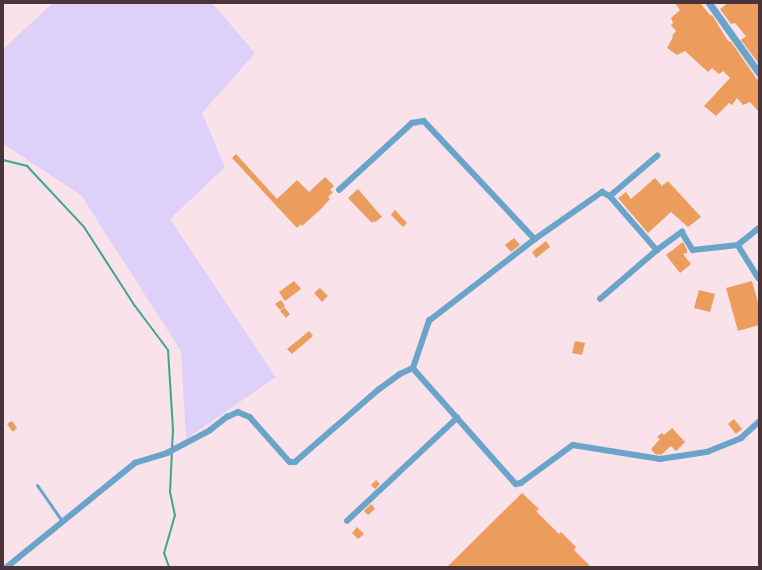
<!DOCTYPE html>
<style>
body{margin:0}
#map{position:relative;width:762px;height:570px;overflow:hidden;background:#f9e2e9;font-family:Cabin,sans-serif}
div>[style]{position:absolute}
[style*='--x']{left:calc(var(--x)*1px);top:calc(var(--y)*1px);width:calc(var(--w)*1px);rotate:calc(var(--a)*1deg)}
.green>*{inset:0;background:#ddd1f9}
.stream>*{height:2px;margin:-1px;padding:0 1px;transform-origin:1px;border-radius:1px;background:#3ea592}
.building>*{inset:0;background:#ec9d5d}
.service>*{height:3px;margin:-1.5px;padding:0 1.5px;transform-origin:1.5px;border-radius:1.5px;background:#6aa4ca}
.minor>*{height:5.5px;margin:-2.75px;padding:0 2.75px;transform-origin:2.75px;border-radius:2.75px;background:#6aa4ca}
.tertiary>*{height:7px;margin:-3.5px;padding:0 3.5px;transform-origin:3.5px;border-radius:3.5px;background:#6aa4ca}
span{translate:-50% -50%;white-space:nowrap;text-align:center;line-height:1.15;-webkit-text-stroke:3.5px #f9e2e9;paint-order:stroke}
.frame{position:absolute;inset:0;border:4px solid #49343a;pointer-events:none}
</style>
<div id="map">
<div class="green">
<div style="clip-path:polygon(53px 3px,212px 3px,255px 53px,202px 113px,225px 167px,170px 219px,276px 377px,186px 439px,181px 351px,81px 195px,3px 144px,3px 49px)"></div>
</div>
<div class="stream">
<div style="--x:3;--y:160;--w:25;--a:14"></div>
<div style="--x:27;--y:166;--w:83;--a:46.9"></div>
<div style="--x:84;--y:227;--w:94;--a:57.2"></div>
<div style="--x:135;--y:306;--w:55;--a:53.1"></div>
<div style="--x:168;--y:350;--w:79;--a:86.4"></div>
<div style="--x:173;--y:429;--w:63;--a:92.7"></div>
<div style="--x:170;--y:492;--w:24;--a:78"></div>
<div style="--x:175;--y:515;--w:40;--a:106"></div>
<div style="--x:164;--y:553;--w:15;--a:70"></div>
</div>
<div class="building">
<div style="clip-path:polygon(675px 3px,700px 3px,711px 16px,712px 15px,728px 41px,731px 42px,759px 82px,759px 112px,750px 102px,743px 105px,737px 98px,732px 105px,729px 103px,716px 116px,704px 106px,730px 78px,723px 71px,719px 74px,712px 68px,708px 72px,685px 51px,677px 55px,667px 48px,673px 37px,672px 36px,676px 31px,671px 25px,673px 23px,671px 18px,680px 10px)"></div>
<div style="clip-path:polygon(728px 3px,759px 3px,759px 64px,741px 40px,746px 36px,735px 23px,731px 24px,720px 9px)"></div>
<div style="clip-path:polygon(236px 154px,277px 199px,297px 180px,309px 192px,325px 177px,334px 186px,330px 190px,333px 192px,328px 197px,330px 199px,320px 210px,302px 226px,301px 224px,297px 228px,232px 158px)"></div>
<div style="clip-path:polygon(655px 178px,662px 186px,668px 181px,701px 217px,688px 227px,671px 212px,648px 233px,618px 198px,626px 192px,631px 199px)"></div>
<div style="clip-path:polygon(358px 189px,382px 217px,375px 222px,374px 221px,372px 223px,348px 198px)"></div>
<div style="clip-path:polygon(395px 210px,407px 223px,403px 227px,391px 215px)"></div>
<div style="clip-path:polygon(514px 238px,520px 245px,511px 252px,505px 245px)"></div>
<div style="clip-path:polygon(546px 241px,550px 247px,536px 258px,532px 252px)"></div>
<div style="clip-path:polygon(683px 242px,687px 250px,687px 253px,683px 254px,691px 264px,680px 273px,666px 255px)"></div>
<div style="clip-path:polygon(294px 281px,301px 289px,285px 301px,279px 292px)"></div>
<div style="clip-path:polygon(752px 281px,759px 306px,759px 325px,738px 331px,726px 288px)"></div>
<div style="clip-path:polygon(320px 288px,328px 296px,322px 302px,314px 293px)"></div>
<div style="clip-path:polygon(699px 290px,715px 294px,710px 312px,694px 308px)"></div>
<div style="clip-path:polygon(281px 300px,285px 306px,280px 310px,275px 304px)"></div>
<div style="clip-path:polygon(284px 307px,290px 314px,286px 318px,280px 311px)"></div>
<div style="clip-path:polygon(309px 331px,313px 336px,292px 354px,287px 349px)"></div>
<div style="clip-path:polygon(575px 341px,585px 343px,582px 355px,572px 353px)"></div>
<div style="clip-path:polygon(734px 419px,742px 429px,736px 434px,728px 424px)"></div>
<div style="clip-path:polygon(12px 421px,17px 428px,13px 432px,7px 424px)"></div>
<div style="clip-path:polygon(672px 428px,685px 442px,676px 451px,671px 446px,661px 455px,655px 454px,651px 449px,660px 439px,657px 437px,662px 433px,664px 435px)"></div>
<div style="clip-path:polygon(376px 480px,380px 484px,375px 489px,371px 485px)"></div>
<div style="clip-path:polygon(522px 493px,539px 509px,536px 511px,559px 534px,561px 532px,576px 547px,574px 550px,591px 567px,447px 567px)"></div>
<div style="clip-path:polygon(371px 504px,375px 509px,368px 515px,364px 511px)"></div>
<div style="clip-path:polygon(357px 527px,364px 534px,358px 539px,352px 533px)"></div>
</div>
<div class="service">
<div style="--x:37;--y:485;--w:44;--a:55.2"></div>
</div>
<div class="minor">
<div style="--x:339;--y:190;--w:99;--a:-42.5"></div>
<div style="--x:412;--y:123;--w:12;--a:-9"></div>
<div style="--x:424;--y:121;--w:162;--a:46.8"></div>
<div style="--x:610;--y:196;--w:72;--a:49"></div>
<div style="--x:738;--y:245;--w:39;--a:58"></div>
<div style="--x:600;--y:299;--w:75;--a:-40.7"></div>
<div style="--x:657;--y:250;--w:31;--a:-36"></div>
<div style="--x:682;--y:232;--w:21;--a:59"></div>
<div style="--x:693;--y:250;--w:45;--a:-6.3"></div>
<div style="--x:738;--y:245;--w:27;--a:-39"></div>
<div style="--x:413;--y:368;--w:50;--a:-71.2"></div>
<div style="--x:429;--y:321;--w:134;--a:-37.7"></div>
<div style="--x:535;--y:239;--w:82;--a:-35"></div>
<div style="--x:602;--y:192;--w:9;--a:27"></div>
<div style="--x:610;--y:196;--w:62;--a:-40.4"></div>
<div style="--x:347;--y:521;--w:151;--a:-43.1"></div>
<div style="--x:7;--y:567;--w:165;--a:-39.1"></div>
<div style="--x:135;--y:463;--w:34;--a:-17"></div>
<div style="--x:167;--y:453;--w:47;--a:-27.6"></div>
<div style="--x:209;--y:431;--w:23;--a:-38"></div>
<div style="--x:227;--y:417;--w:12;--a:-24"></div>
<div style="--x:238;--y:412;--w:13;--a:23"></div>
<div style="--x:250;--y:417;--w:60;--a:48.4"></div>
<div style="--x:290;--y:462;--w:5;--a:0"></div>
<div style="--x:295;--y:462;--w:110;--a:-40.9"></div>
<div style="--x:378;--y:390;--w:27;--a:-36"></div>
<div style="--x:400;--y:374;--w:14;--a:-25"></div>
<div style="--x:413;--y:368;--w:155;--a:48.4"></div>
<div style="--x:516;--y:484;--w:5;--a:-11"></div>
<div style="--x:521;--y:483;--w:64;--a:-36.2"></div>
<div style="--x:573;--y:445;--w:88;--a:9.1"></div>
<div style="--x:660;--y:459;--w:48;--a:-8.5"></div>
<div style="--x:707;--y:452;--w:37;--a:-22"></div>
<div style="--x:741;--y:438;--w:24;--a:-42"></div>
</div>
<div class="tertiary">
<div style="--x:709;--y:3;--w:86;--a:54.5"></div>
</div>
<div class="frame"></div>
</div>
